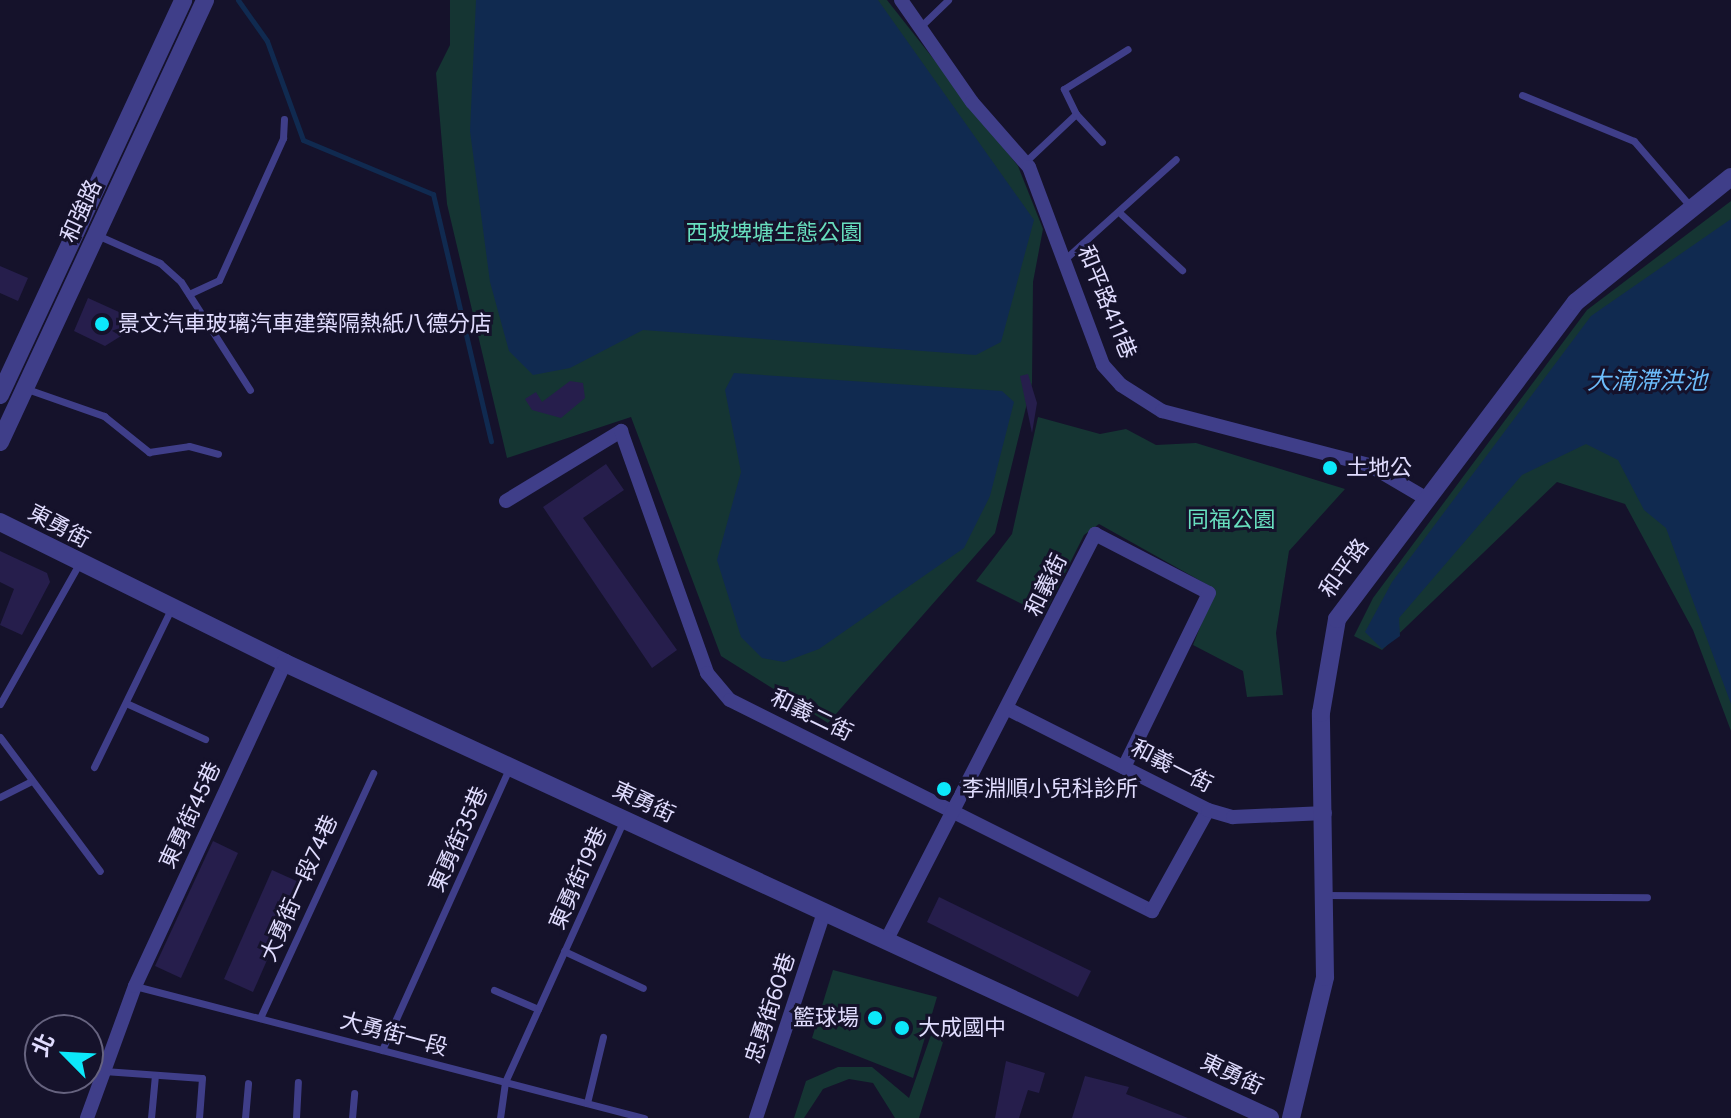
<!DOCTYPE html>
<meta charset="utf-8">
<style>
body{margin:0}
#map{position:relative;width:1731px;height:1118px;overflow:hidden;background:#15122b;font-family:Figtree,"Noto Sans TC",sans-serif}
div>[style]{position:absolute}
[style*='--x']{left:calc(var(--x)*1px);top:calc(var(--y)*1px);width:calc(var(--w)*1px);rotate:calc(var(--a)*1deg)}
.green>*{inset:0;background:#153533}
.water>*{inset:0;background:#102a50}
.stream>*{height:5px;margin:-2.5px;padding:0 2.5px;transform-origin:2.5px;border-radius:2.5px;background:#102a50}
.building>*{inset:0;background:#261e4c}
.service>*{height:7px;margin:-3.5px;padding:0 3.5px;transform-origin:3.5px;border-radius:3.5px;background:#3f3e89}
.minor>*{height:14px;margin:-7px;padding:0 7px;transform-origin:7px;border-radius:7px;background:#3f3e89}
.tertiary>*{height:18px;margin:-9px;padding:0 9px;transform-origin:9px;border-radius:9px;background:#3f3e89}
.dots>*{width:22px;height:22px;translate:-50% -50%;box-sizing:border-box;border:4px solid #15122b;border-radius:50%}
span{translate:-50% -50%;white-space:nowrap;text-align:center;line-height:1.15;-webkit-text-stroke:6px #15122b;paint-order:stroke}
.street-label{font-size:22px;color:#e0dcfe}
.park-label{font-size:22px;color:#68dfbf}
.poi-label{font-size:22px;color:#e0dcfe}
.left{translate:0 -50%;text-align:left}
.right{translate:-100% -50%;text-align:right}
.water-label{font-size:24px;color:#6cbdfc;font-style:italic}
.north{position:absolute;left:24px;top:1014px;width:80px;height:80px;box-sizing:border-box;background:#15122b;border:2px solid #66637f;border-radius:50%;rotate:294deg;font-size:22px;font-weight:700;line-height:32px;text-align:center;color:#e0dcfe}
.north::after{content:'';display:block;margin:auto;width:28px;height:36px;background:#0ce8fa;clip-path:polygon(50% 0,100% 100%,50% 72%,0 100%)}
</style>
<div id="map">
<div class="green">
<div style="clip-path:polygon(450px 0,887px 0,1018px 166px,1043px 229px,1033px 282px,1032px 383px,995px 533px,828px 723px,721px 656px,631px 417px,507px 458px,447px 204px,436px 73px,450px 45px)"></div>
<div style="clip-path:polygon(1731px 201px,1731px 731px,1693px 630px,1625px 504px,1557px 482px,1382px 650px,1354px 636px,1373px 598px,1587px 310px)"></div>
<div style="clip-path:polygon(1038px 417px,1100px 434px,1126px 429px,1156px 445px,1196px 443px,1345px 489px,1289px 551px,1276px 633px,1283px 695px,1247px 697px,1243px 671px,1193px 645px,1215px 589px,1099px 524px,1084px 535px,1044px 615px,976px 581px,1012px 534px)"></div>
<div style="clip-path:polygon(833px 970px,937px 997px,913px 1078px,812px 1038px)"></div>
<div style="clip-path:polygon(931px 1035px,944px 1039px,919px 1118px,895px 1118px,873px 1083px,849px 1079px,823px 1089px,804px 1118px,794px 1118px,806px 1081px,838px 1067px,872px 1067px,909px 1098px)"></div>
</div>
<div class="water">
<div style="clip-path:polygon(476px 0,878px 0,1034px 220px,1001px 342px,976px 355px,643px 330px,570px 368px,533px 375px,509px 351px,490px 282px,470px 131px)"></div>
<div style="clip-path:polygon(1731px 219px,1731px 704px,1666px 528px,1644px 510px,1618px 460px,1586px 444px,1522px 475px,1399px 618px,1400px 636px,1382px 649px,1365px 632px,1392px 582px,1591px 316px)"></div>
<div style="clip-path:polygon(734px 373px,1002px 391px,1014px 402px,990px 496px,964px 548px,819px 649px,784px 662px,762px 658px,741px 637px,717px 560px,741px 472px,725px 390px)"></div>
</div>
<div class="stream">
<div style="--x:238;--y:0;--w:50;--a:54.7"></div>
<div style="--x:267;--y:41;--w:105;--a:70"></div>
<div style="--x:303;--y:140;--w:141;--a:22.6"></div>
<div style="--x:433;--y:194;--w:254;--a:76.8"></div>
</div>
<div class="building">
<div style="clip-path:polygon(0 266px,28px 278px,18px 301px,0 293px)"></div>
<div style="clip-path:polygon(88px 298px,130px 317px,121px 336px,105px 346px,74px 331px)"></div>
<div style="clip-path:polygon(1028px 374px,1037px 403px,1032px 433px,1020px 376px)"></div>
<div style="clip-path:polygon(570px 381px,583px 383px,585px 398px,561px 418px,532px 410px,525px 399px,536px 392px,542px 402px)"></div>
<div style="clip-path:polygon(606px 464px,624px 490px,583px 518px,677px 650px,652px 668px,543px 507px)"></div>
<div style="clip-path:polygon(0 551px,47px 573px,50px 582px,22px 635px,0 625px,14px 589px,0 582px)"></div>
<div style="clip-path:polygon(213px 841px,238px 853px,181px 978px,155px 966px)"></div>
<div style="clip-path:polygon(272px 870px,301px 883px,253px 992px,224px 979px)"></div>
<div style="clip-path:polygon(939px 897px,1091px 971px,1078px 997px,927px 922px)"></div>
<div style="clip-path:polygon(1006px 1061px,1045px 1073px,1039px 1093px,1028px 1090px,1019px 1118px,995px 1118px)"></div>
<div style="clip-path:polygon(1085px 1076px,1129px 1087px,1126px 1094px,1188px 1118px,1072px 1118px)"></div>
</div>
<div class="service">
<div style="--x:920;--y:27;--w:39;--a:-44"></div>
<div style="--x:1522;--y:95;--w:121;--a:22.3"></div>
<div style="--x:1634;--y:141;--w:87;--a:49.2"></div>
<div style="--x:1076;--y:114;--w:38;--a:47"></div>
<div style="--x:1025;--y:162;--w:70;--a:-43.3"></div>
<div style="--x:1076;--y:114;--w:28;--a:-116"></div>
<div style="--x:1064;--y:89;--w:75;--a:-32"></div>
<div style="--x:1121;--y:214;--w:83;--a:42.6"></div>
<div style="--x:97;--y:235;--w:69;--a:24"></div>
<div style="--x:160;--y:263;--w:28;--a:42"></div>
<div style="--x:181;--y:282;--w:128;--a:57.4"></div>
<div style="--x:1065;--y:259;--w:149;--a:-42"></div>
<div style="--x:189;--y:294;--w:33;--a:-25"></div>
<div style="--x:219;--y:280;--w:156;--a:-65.7"></div>
<div style="--x:283;--y:138;--w:19;--a:-87"></div>
<div style="--x:27;--y:389;--w:82;--a:19.3"></div>
<div style="--x:104;--y:416;--w:58;--a:38.7"></div>
<div style="--x:149;--y:452;--w:40;--a:-8.5"></div>
<div style="--x:189;--y:446;--w:30;--a:15"></div>
<div style="--x:126;--y:703;--w:87;--a:24.5"></div>
<div style="--x:0;--y:704;--w:161;--a:-60.6"></div>
<div style="--x:0;--y:737;--w:167;--a:53.3"></div>
<div style="--x:94;--y:767;--w:176;--a:-64"></div>
<div style="--x:0;--y:797;--w:34;--a:-27"></div>
<div style="--x:1325;--y:895;--w:322;--a:0.4"></div>
<div style="--x:564;--y:951;--w:87;--a:25.1"></div>
<div style="--x:135;--y:986;--w:526;--a:14.54"></div>
<div style="--x:494;--y:990;--w:48;--a:23.4"></div>
<div style="--x:260;--y:1018;--w:270;--a:-65.2"></div>
<div style="--x:382;--y:1050;--w:308;--a:-65.7"></div>
<div style="--x:104;--y:1071;--w:98;--a:4.1"></div>
<div style="--x:202;--y:1078;--w:40;--a:94.3"></div>
<div style="--x:587;--y:1103;--w:68;--a:-76.4"></div>
<div style="--x:151;--y:1118;--w:43;--a:-84.7"></div>
<div style="--x:245;--y:1118;--w:35;--a:-85"></div>
<div style="--x:296;--y:1118;--w:36;--a:-87"></div>
<div style="--x:352;--y:1118;--w:25;--a:-85"></div>
<div style="--x:500;--y:1118;--w:36;--a:-82"></div>
<div style="--x:505;--y:1082;--w:286;--a:-65.6"></div>
</div>
<div class="minor">
<div style="--x:901;--y:0;--w:124;--a:55.2"></div>
<div style="--x:972;--y:102;--w:86;--a:48.8"></div>
<div style="--x:1029;--y:167;--w:211;--a:69.5"></div>
<div style="--x:1103;--y:365;--w:27;--a:48"></div>
<div style="--x:1121;--y:385;--w:49;--a:32.4"></div>
<div style="--x:1162;--y:411;--w:214;--a:14.6"></div>
<div style="--x:1369;--y:465;--w:67;--a:30.4"></div>
<div style="--x:506;--y:501;--w:135;--a:-31.3"></div>
<div style="--x:621;--y:431;--w:257;--a:70.4"></div>
<div style="--x:707;--y:673;--w:35;--a:50"></div>
<div style="--x:730;--y:700;--w:472;--a:26.6"></div>
<div style="--x:1152;--y:911;--w:115;--a:-61"></div>
<div style="--x:1010;--y:710;--w:222;--a:26.8"></div>
<div style="--x:1208;--y:810;--w:26;--a:16"></div>
<div style="--x:1233;--y:817;--w:92;--a:-2.5"></div>
<div style="--x:886;--y:941;--w:458;--a:-62.8"></div>
<div style="--x:1095;--y:534;--w:128;--a:27.4"></div>
<div style="--x:1209;--y:593;--w:194;--a:116"></div>
<div style="--x:87;--y:1118;--w:140;--a:-70"></div>
<div style="--x:135;--y:986;--w:356;--a:-65.1"></div>
<div style="--x:756;--y:1118;--w:217;--a:-71.7"></div>
</div>
<div class="tertiary">
<div style="--x:0;--y:395;--w:435;--a:-65.1"></div>
<div style="--x:0;--y:442;--w:487;--a:-65.1"></div>
<div style="--x:0;--y:522;--w:318;--a:26.3"></div>
<div style="--x:285;--y:663;--w:1085;--a:24.79"></div>
<div style="--x:1291;--y:1118;--w:145;--a:-76.4"></div>
<div style="--x:1325;--y:977;--w:264;--a:-90.9"></div>
<div style="--x:1321;--y:713;--w:95;--a:-80.3"></div>
<div style="--x:1337;--y:619;--w:397;--a:-53"></div>
<div style="--x:1576;--y:302;--w:199;--a:-38.9"></div>
</div>
<div class="dots">
<div style="left:102px;top:324px;background:#0ce8fa"></div>
<div style="left:1330px;top:468px;background:#0ce8fa"></div>
<div style="left:944px;top:789px;background:#0ce8fa"></div>
<div style="left:875px;top:1018px;background:#0ce8fa"></div>
<div style="left:902px;top:1028px;background:#0ce8fa"></div>
</div>
<div class="street-label">
<span style="left:81px;top:211px;rotate:-65deg">和強路</span>
<span style="left:1107px;top:302px;rotate:68deg">和平路411巷</span>
<span style="left:59px;top:526px;rotate:28deg">東勇街</span>
<span style="left:1344px;top:568px;rotate:-54deg">和平路</span>
<span style="left:1046px;top:585px;rotate:-64deg">和義街</span>
<span style="left:812px;top:715px;rotate:26deg">和義二街</span>
<span style="left:1172px;top:766px;rotate:27deg">和義一街</span>
<span style="left:644px;top:802px;rotate:25deg">東勇街</span>
<span style="left:190px;top:815px;rotate:-65deg">東勇街45巷</span>
<span style="left:458px;top:839px;rotate:-66deg">東勇街35巷</span>
<span style="left:578px;top:878px;rotate:-66deg">東勇街19巷</span>
<span style="left:299px;top:888px;rotate:-66deg">大勇街一段74巷</span>
<span style="left:770px;top:1008px;rotate:-72deg">忠勇街60巷</span>
<span style="left:394px;top:1034px;rotate:15deg">大勇街一段</span>
<span style="left:1232px;top:1074px;rotate:25deg">東勇街</span>
</div>
<div class="park-label">
<span style="left:774px;top:233px">西坡埤塘生態公園</span>
<span style="left:1231px;top:520px">同福公園</span>
</div>
<div class="poi-label">
<span class="left" style="left:118px;top:324px">景文汽車玻璃汽車建築隔熱紙八德分店</span>
<span class="left" style="left:1346px;top:468px">土地公</span>
<span class="left" style="left:962px;top:789px">李淵順小兒科診所</span>
<span class="right" style="left:859px;top:1018px">籃球場</span>
<span class="left" style="left:918px;top:1028px">大成國中</span>
</div>
<div class="water-label">
<span style="left:1647px;top:381px">大湳滯洪池</span>
</div>
<div class="north">北</div>
</div>
